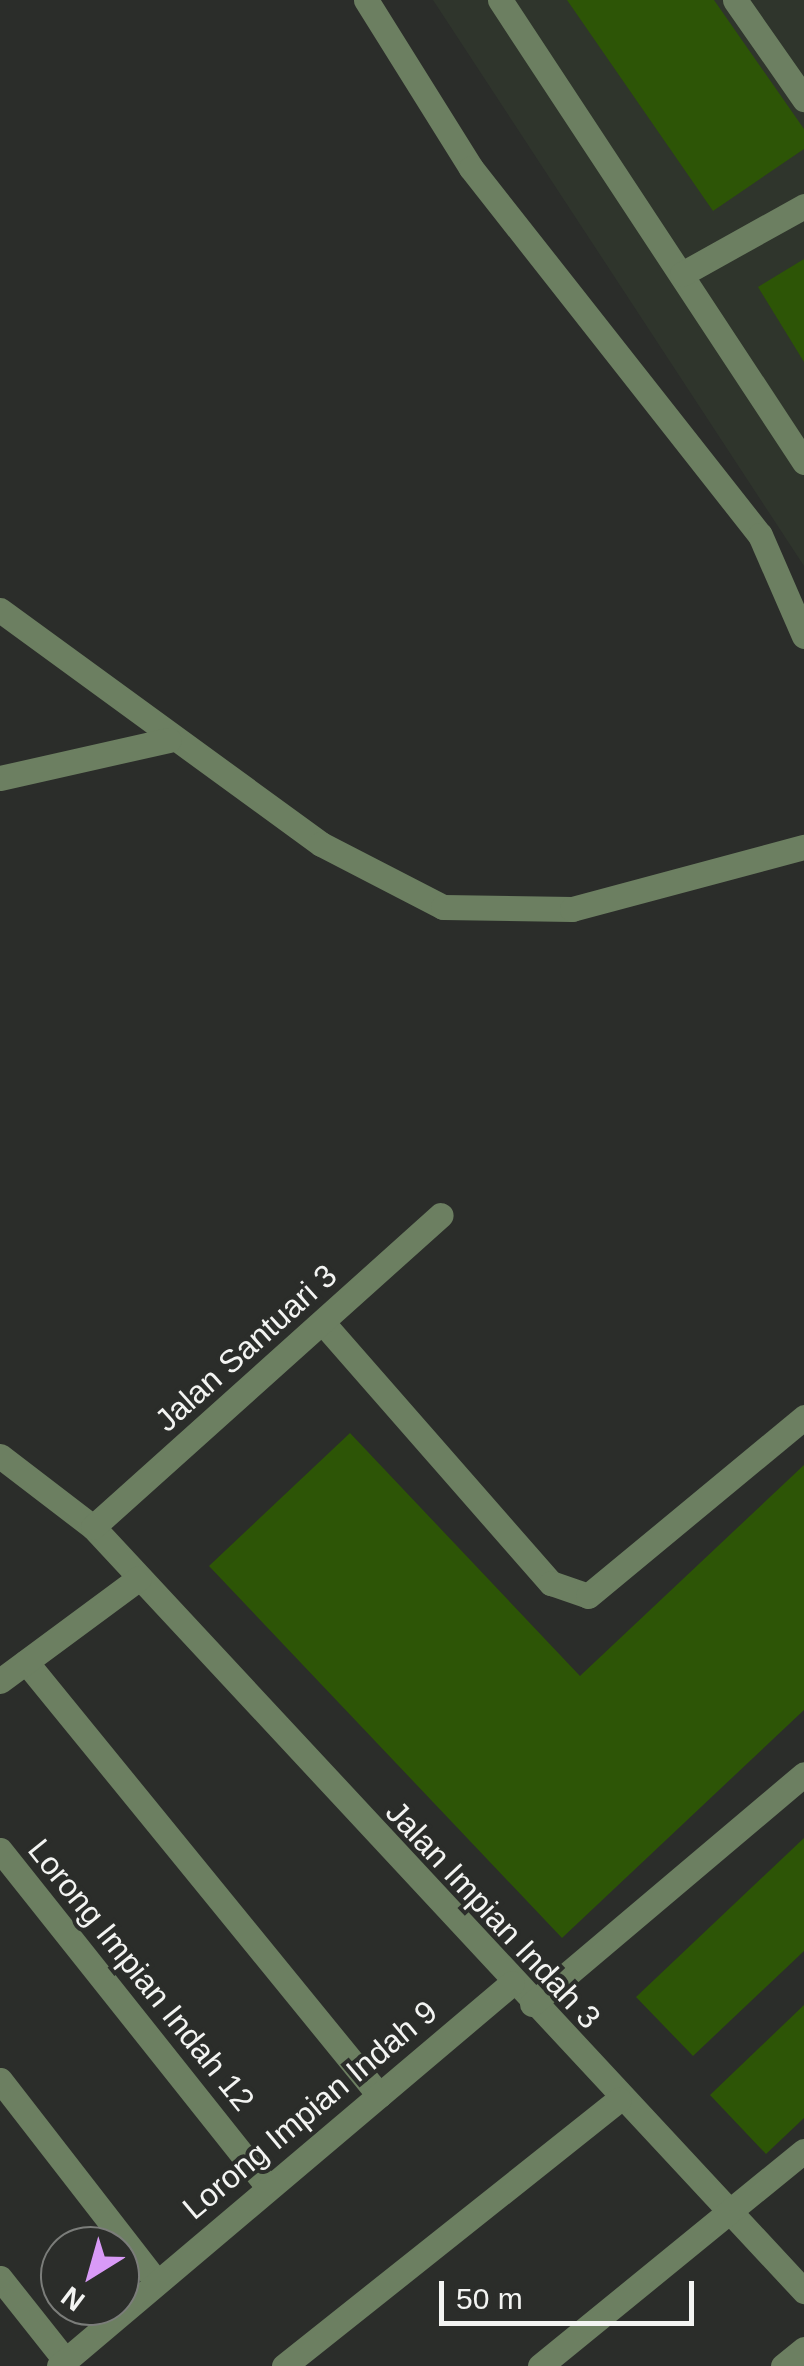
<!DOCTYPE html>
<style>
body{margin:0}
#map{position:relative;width:804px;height:2366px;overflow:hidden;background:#2b2d2a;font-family:Arial,sans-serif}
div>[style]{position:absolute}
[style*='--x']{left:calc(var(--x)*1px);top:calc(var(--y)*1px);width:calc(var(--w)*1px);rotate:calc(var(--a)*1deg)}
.built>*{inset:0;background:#2f352c}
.building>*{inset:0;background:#2d5506}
.minor>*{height:25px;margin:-12.5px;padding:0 12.5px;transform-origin:12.5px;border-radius:12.5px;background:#6c7f61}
span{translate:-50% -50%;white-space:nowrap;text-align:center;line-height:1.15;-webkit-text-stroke:8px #2b2d2a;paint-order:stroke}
.street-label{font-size:32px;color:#f3f4f2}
.north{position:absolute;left:40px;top:2226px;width:100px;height:100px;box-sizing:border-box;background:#2b2d2a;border:2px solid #7b7d7a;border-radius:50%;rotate:217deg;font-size:28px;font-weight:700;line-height:40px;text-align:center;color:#f3f4f2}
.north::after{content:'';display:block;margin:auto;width:35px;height:45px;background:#d99af7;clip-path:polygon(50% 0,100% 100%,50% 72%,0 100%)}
.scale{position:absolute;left:439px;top:2281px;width:255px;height:45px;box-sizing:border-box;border:5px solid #f3f4f2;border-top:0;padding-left:12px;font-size:30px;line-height:35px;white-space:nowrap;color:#f3f4f2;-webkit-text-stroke:8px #2b2d2a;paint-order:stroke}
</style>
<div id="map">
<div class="built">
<div style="clip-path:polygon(433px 0,804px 0,804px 566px)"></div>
</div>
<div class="building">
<div style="clip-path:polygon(567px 0,714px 0,804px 129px,804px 149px,713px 211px)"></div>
<div style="clip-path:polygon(804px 259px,804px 362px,758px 287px)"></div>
<div style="clip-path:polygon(350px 1433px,580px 1676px,804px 1465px,804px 1710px,562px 1938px,209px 1566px)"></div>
<div style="clip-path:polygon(804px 1838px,804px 1951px,693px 2056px,636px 1997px)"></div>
<div style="clip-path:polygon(804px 2005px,804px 2118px,766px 2154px,710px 2095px)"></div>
</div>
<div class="minor">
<div style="--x:366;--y:0;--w:198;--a:58"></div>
<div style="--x:471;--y:168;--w:467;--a:51.8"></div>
<div style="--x:760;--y:535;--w:110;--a:66.5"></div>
<div style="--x:500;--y:0;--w:553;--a:56.65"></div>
<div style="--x:735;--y:0;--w:121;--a:55.1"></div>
<div style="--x:682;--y:274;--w:140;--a:-29.1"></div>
<div style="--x:0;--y:610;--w:397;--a:36.1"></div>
<div style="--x:321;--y:844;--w:137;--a:27.3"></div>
<div style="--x:443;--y:907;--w:129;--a:0.9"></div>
<div style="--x:572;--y:909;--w:240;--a:-15"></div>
<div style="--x:0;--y:778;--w:173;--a:-12.7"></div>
<div style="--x:323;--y:1323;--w:346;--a:48.8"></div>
<div style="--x:551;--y:1583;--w:39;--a:19"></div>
<div style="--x:588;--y:1596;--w:281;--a:-39.6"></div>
<div style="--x:0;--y:1456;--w:117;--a:37.4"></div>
<div style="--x:93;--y:1527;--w:1044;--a:47.06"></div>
<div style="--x:93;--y:1527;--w:467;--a:-41.9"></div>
<div style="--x:26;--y:1662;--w:559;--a:50.81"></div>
<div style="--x:0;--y:1681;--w:173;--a:-36.5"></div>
<div style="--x:0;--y:1850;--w:431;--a:51.5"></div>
<div style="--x:532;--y:2004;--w:356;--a:-40.2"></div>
<div style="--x:0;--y:2080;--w:254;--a:52.2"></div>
<div style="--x:0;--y:2278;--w:105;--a:51.6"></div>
<div style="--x:59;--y:2366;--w:593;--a:-40.21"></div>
<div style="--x:284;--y:2366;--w:428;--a:-38.5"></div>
<div style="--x:540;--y:2366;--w:340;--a:-39.2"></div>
<div style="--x:783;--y:2366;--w:27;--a:-39"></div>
</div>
<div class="street-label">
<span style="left:246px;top:1348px;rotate:-42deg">Jalan Santuari 3</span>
<span style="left:493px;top:1915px;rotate:47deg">Jalan Impian Indah 3</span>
<span style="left:141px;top:1975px;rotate:51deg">Lorong Impian Indah 12</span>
<span style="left:310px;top:2110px;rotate:-40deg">Lorong Impian Indah 9</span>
</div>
<div class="north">N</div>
<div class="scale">50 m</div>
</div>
